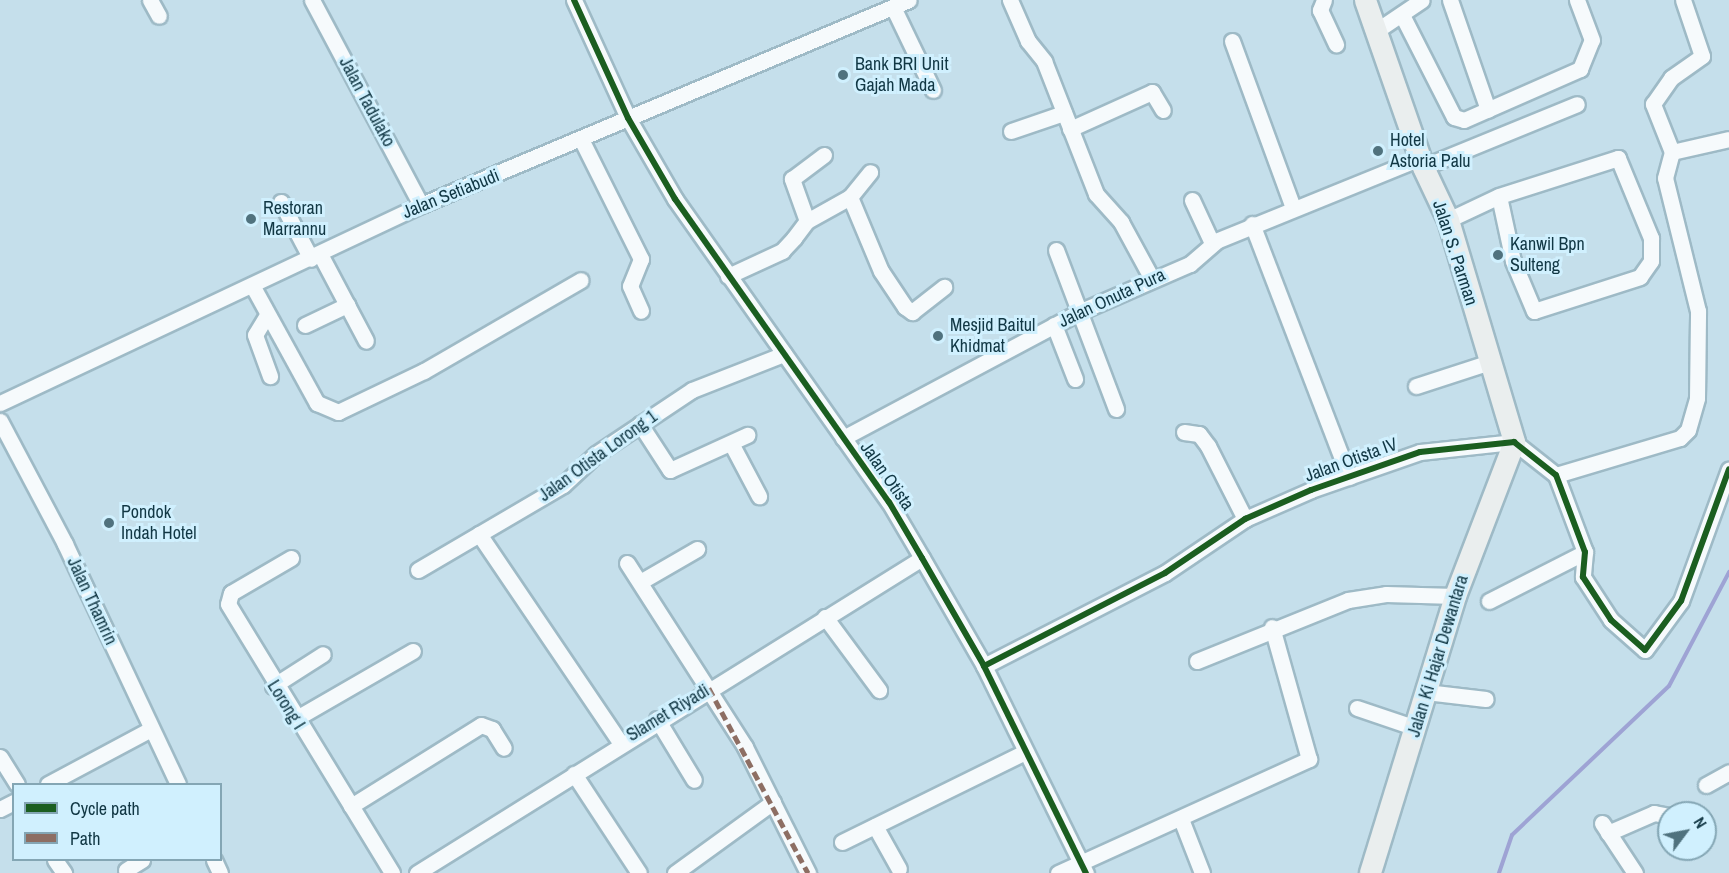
<!DOCTYPE html>
<style>
body{margin:0}
#map{position:relative;width:1729px;height:873px;overflow:hidden;background:#c5dfeb;font-family:"Archivo Narrow",sans-serif}
div>[style]{position:absolute}
[style*='--x']{left:calc(var(--x)*1px);top:calc(var(--y)*1px);width:calc(var(--w)*1px);rotate:calc(var(--a)*1deg)}
.stream>*{height:4px;margin:-2px;padding:0 2px;transform-origin:2px;border-radius:2px;background:#9ea3d4}
.roads{filter:drop-shadow(2px 0 #9ebac6) drop-shadow(-2px 0 #9ebac6) drop-shadow(0 2px #9ebac6) drop-shadow(0 -2px #9ebac6)}
.street>*{height:15px;margin:-7.5px;padding:0 7.5px;transform-origin:7.5px;border-radius:7.5px;background:#f6fafc}
.secondary>*{height:21px;margin:-10.5px;padding:0 10.5px;transform-origin:10.5px;border-radius:10.5px;background:#eaeeee}
.quiet>*{height:4.5px;margin-top:-2.25px;transform-origin:0;background:repeating-linear-gradient(90deg,#8d6e63 0 9px,transparent 0 13.5px)}
.cycleway>*{height:6px;margin:-3px;padding:0 3px;transform-origin:3px;border-radius:3px;background:#1b5e20}
.dots>*{width:16px;height:16px;translate:-50% -50%;box-sizing:border-box;border:3px solid #d0f0fe;border-radius:50%}
span{translate:-50% -50%;white-space:nowrap;text-align:center;line-height:1.15;-webkit-text-stroke:6px #d0f0fe;paint-order:stroke}
.poi-label{font-size:18px;color:#113744}
.left{translate:0 -50%;text-align:left}
.street-label{font-size:18px;color:#113744}
.legend{position:absolute;left:12px;top:783px;width:210px;height:78px;box-sizing:border-box;background:#d0f0fe;border:2px solid #84a6b4;margin:0;padding:8px 10px;list-style:none;font-size:18px;color:#113744}
.legend li{display:flex;align-items:center;gap:12px;height:30px}
.legend b{width:30px;border:2px solid #84a6b4}
.north{position:absolute;left:1657px;top:801px;width:60px;height:60px;box-sizing:border-box;background:#d0f0fe;border:2px solid #84a6b4;border-radius:50%;rotate:58deg;font-size:16px;font-weight:700;line-height:24px;text-align:center;color:#113744}
.north::after{content:'';display:block;margin:auto;width:21px;height:27px;background:#50727e;clip-path:polygon(50% 0,100% 100%,50% 72%,0 100%)}
</style>
<div id="map">
<div class="stream">
<div style="--x:1499;--y:873;--w:40;--a:-71.1"></div>
<div style="--x:1512;--y:835;--w:216;--a:-43.5"></div>
<div style="--x:1669;--y:686;--w:129;--a:-62.2"></div>
</div>
<div class="roads">
<div class="street">
<div style="--x:150;--y:0;--w:18;--a:61"></div>
<div style="--x:312;--y:0;--w:232;--a:62"></div>
<div style="--x:574;--y:0;--w:130;--a:65.4"></div>
<div style="--x:628;--y:118;--w:94;--a:59.9"></div>
<div style="--x:675;--y:199;--w:371;--a:54.8"></div>
<div style="--x:889;--y:502;--w:65;--a:59.5"></div>
<div style="--x:922;--y:558;--w:125;--a:60.1"></div>
<div style="--x:984;--y:666;--w:231;--a:63.8"></div>
<div style="--x:1010;--y:0;--w:45;--a:66.3"></div>
<div style="--x:1028;--y:41;--w:26;--a:51"></div>
<div style="--x:1044;--y:61;--w:143;--a:68.6"></div>
<div style="--x:1096;--y:194;--w:38;--a:48"></div>
<div style="--x:1121;--y:222;--w:63;--a:61.4"></div>
<div style="--x:1324;--y:0;--w:11;--a:112"></div>
<div style="--x:1320;--y:10;--w:38;--a:65"></div>
<div style="--x:1450;--y:0;--w:116;--a:70.9"></div>
<div style="--x:893;--y:7;--w:92;--a:64.3"></div>
<div style="--x:1403;--y:17;--w:112;--a:63"></div>
<div style="--x:1454;--y:117;--w:10;--a:17"></div>
<div style="--x:1464;--y:120;--w:127;--a:-23.7"></div>
<div style="--x:1580;--y:69;--w:31;--a:-68"></div>
<div style="--x:1592;--y:40;--w:43;--a:-110.6"></div>
<div style="--x:1376;--y:31;--w:55;--a:-34"></div>
<div style="--x:1232;--y:41;--w:178;--a:69.9"></div>
<div style="--x:1070;--y:129;--w:90;--a:-24.3"></div>
<div style="--x:1152;--y:92;--w:21;--a:59"></div>
<div style="--x:1011;--y:131;--w:56;--a:-18.8"></div>
<div style="--x:582;--y:141;--w:132;--a:63.4"></div>
<div style="--x:641;--y:259;--w:29;--a:112"></div>
<div style="--x:630;--y:286;--w:27;--a:66"></div>
<div style="--x:1672;--y:152;--w:58;--a:-12.8"></div>
<div style="--x:1423;--y:167;--w:166;--a:-22.2"></div>
<div style="--x:850;--y:197;--w:80;--a:67.3"></div>
<div style="--x:881;--y:271;--w:43;--a:56.3"></div>
<div style="--x:905;--y:307;--w:9;--a:36"></div>
<div style="--x:912;--y:312;--w:41;--a:-38"></div>
<div style="--x:1192;--y:200;--w:47;--a:65.1"></div>
<div style="--x:281;--y:202;--w:64;--a:62.2"></div>
<div style="--x:1448;--y:220;--w:56;--a:-25.2"></div>
<div style="--x:1499;--y:196;--w:125;--a:-17.7"></div>
<div style="--x:1618;--y:158;--w:87;--a:67.6"></div>
<div style="--x:1651;--y:238;--w:23;--a:90"></div>
<div style="--x:1651;--y:261;--w:19;--a:125"></div>
<div style="--x:1640;--y:277;--w:111;--a:162.2"></div>
<div style="--x:1534;--y:311;--w:54;--a:-112.8"></div>
<div style="--x:1513;--y:261;--w:66;--a:-102.2"></div>
<div style="--x:807;--y:221;--w:49;--a:-29.2"></div>
<div style="--x:850;--y:197;--w:32;--a:-51"></div>
<div style="--x:1252;--y:224;--w:271;--a:69"></div>
<div style="--x:1056;--y:250;--w:170;--a:69.3"></div>
<div style="--x:320;--y:254;--w:98;--a:62.1"></div>
<div style="--x:728;--y:276;--w:60;--a:-24.8"></div>
<div style="--x:782;--y:251;--w:18;--a:-47"></div>
<div style="--x:794;--y:238;--w:21;--a:-53"></div>
<div style="--x:807;--y:221;--w:45;--a:-109.7"></div>
<div style="--x:792;--y:179;--w:40;--a:-37"></div>
<div style="--x:252;--y:285;--w:135;--a:61.2"></div>
<div style="--x:317;--y:403;--w:23;--a:23"></div>
<div style="--x:338;--y:412;--w:95;--a:-25.5"></div>
<div style="--x:424;--y:371;--w:181;--a:-30.1"></div>
<div style="--x:267;--y:315;--w:23;--a:121"></div>
<div style="--x:255;--y:335;--w:44;--a:69.9"></div>
<div style="--x:305;--y:325;--w:47;--a:-25.5"></div>
<div style="--x:1054;--y:325;--w:58;--a:68.7"></div>
<div style="--x:1416;--y:386;--w:78;--a:-18"></div>
<div style="--x:0;--y:403;--w:465;--a:-25.2"></div>
<div style="--x:421;--y:205;--w:529;--a:-22.79"></div>
<div style="--x:0;--y:421;--w:139;--a:62.1"></div>
<div style="--x:65;--y:544;--w:265;--a:64.8"></div>
<div style="--x:640;--y:424;--w:55;--a:56.9"></div>
<div style="--x:670;--y:470;--w:85;--a:-24.4"></div>
<div style="--x:1184;--y:432;--w:15;--a:8"></div>
<div style="--x:1199;--y:434;--w:15;--a:53"></div>
<div style="--x:1208;--y:446;--w:82;--a:63.1"></div>
<div style="--x:843;--y:438;--w:268;--a:-28.1"></div>
<div style="--x:1079;--y:312;--w:121;--a:-23.4"></div>
<div style="--x:1190;--y:264;--w:35;--a:-41"></div>
<div style="--x:1216;--y:241;--w:220;--a:-22.1"></div>
<div style="--x:732;--y:445;--w:58;--a:62.1"></div>
<div style="--x:1556;--y:475;--w:129;--a:-16.6"></div>
<div style="--x:1680;--y:438;--w:11;--a:-45"></div>
<div style="--x:1688;--y:430;--w:33;--a:-74"></div>
<div style="--x:1697;--y:398;--w:87;--a:-89.3"></div>
<div style="--x:1698;--y:311;--w:137;--a:-103.9"></div>
<div style="--x:1665;--y:178;--w:27;--a:-75"></div>
<div style="--x:1672;--y:152;--w:52;--a:-111.6"></div>
<div style="--x:1653;--y:104;--w:32;--a:-55"></div>
<div style="--x:1671;--y:78;--w:38;--a:-35"></div>
<div style="--x:1702;--y:56;--w:59;--a:-108.7"></div>
<div style="--x:479;--y:534;--w:251;--a:55.9"></div>
<div style="--x:291;--y:558;--w:69;--a:149.7"></div>
<div style="--x:231;--y:593;--w:11;--a:105"></div>
<div style="--x:228;--y:604;--w:315;--a:58.6"></div>
<div style="--x:627;--y:563;--w:219;--a:57.3"></div>
<div style="--x:745;--y:747;--w:141;--a:63.4"></div>
<div style="--x:418;--y:570;--w:168;--a:-30.4"></div>
<div style="--x:563;--y:485;--w:45;--a:-43.2"></div>
<div style="--x:596;--y:454;--w:115;--a:-33.7"></div>
<div style="--x:692;--y:390;--w:99;--a:-21.4"></div>
<div style="--x:640;--y:582;--w:66;--a:-30.1"></div>
<div style="--x:1489;--y:601;--w:108;--a:-27"></div>
<div style="--x:825;--y:617;--w:91;--a:53.5"></div>
<div style="--x:1197;--y:661;--w:163;--a:-22"></div>
<div style="--x:1348;--y:600;--w:38;--a:-9"></div>
<div style="--x:1386;--y:594;--w:69;--a:1.7"></div>
<div style="--x:984;--y:666;--w:203;--a:-27.2"></div>
<div style="--x:1165;--y:573;--w:97;--a:-34"></div>
<div style="--x:1245;--y:519;--w:72;--a:-23.7"></div>
<div style="--x:1311;--y:490;--w:115;--a:-19.2"></div>
<div style="--x:1420;--y:452;--w:95;--a:-6.1"></div>
<div style="--x:1514;--y:442;--w:53;--a:38.2"></div>
<div style="--x:1556;--y:475;--w:82;--a:69.4"></div>
<div style="--x:1585;--y:552;--w:25;--a:95"></div>
<div style="--x:1583;--y:577;--w:51;--a:56.9"></div>
<div style="--x:1611;--y:620;--w:45;--a:41.4"></div>
<div style="--x:1645;--y:650;--w:61;--a:-53.7"></div>
<div style="--x:1681;--y:601;--w:140;--a:-70"></div>
<div style="--x:273;--y:686;--w:59;--a:-32.6"></div>
<div style="--x:1426;--y:692;--w:60;--a:6.7"></div>
<div style="--x:1357;--y:708;--w:62;--a:18.7"></div>
<div style="--x:295;--y:719;--w:136;--a:-30"></div>
<div style="--x:657;--y:719;--w:71;--a:58.8"></div>
<div style="--x:0;--y:757;--w:32;--a:58"></div>
<div style="--x:574;--y:774;--w:118;--a:56.7"></div>
<div style="--x:48;--y:784;--w:117;--a:-28.1"></div>
<div style="--x:1706;--y:785;--w:26;--a:-29"></div>
<div style="--x:351;--y:806;--w:153;--a:-31.9"></div>
<div style="--x:481;--y:725;--w:12;--a:20"></div>
<div style="--x:492;--y:729;--w:22;--a:58"></div>
<div style="--x:0;--y:809;--w:16;--a:-27"></div>
<div style="--x:1181;--y:819;--w:58;--a:68.7"></div>
<div style="--x:1602;--y:823;--w:60;--a:56.6"></div>
<div style="--x:875;--y:826;--w:49;--a:60.8"></div>
<div style="--x:1608;--y:833;--w:50;--a:-23.5"></div>
<div style="--x:1654;--y:813;--w:15;--a:11"></div>
<div style="--x:842;--y:842;--w:204;--a:-26.2"></div>
<div style="--x:55;--y:860;--w:16;--a:55"></div>
<div style="--x:214;--y:860;--w:14;--a:65"></div>
<div style="--x:126;--y:870;--w:19;--a:-32"></div>
<div style="--x:417;--y:873;--w:595;--a:-31.95"></div>
<div style="--x:675;--y:873;--w:121;--a:-35.9"></div>
<div style="--x:1058;--y:873;--w:276;--a:-24.4"></div>
<div style="--x:1309;--y:759;--w:137;--a:-105.7"></div>
</div>
<div class="secondary">
<div style="--x:1365;--y:0;--w:177;--a:70.8"></div>
<div style="--x:1423;--y:167;--w:59;--a:64.7"></div>
<div style="--x:1448;--y:220;--w:232;--a:73.4"></div>
<div style="--x:1514;--y:442;--w:165;--a:111"></div>
<div style="--x:1455;--y:596;--w:290;--a:107.1"></div>
</div>
</div>
<div class="quiet">
<div style="--x:709;--y:688;--w:210;--a:61.8"></div>
</div>
<div class="cycleway">
<div style="--x:574;--y:0;--w:130;--a:65.4"></div>
<div style="--x:628;--y:118;--w:94;--a:59.9"></div>
<div style="--x:675;--y:199;--w:371;--a:54.8"></div>
<div style="--x:889;--y:502;--w:65;--a:59.5"></div>
<div style="--x:922;--y:558;--w:125;--a:60.1"></div>
<div style="--x:984;--y:666;--w:231;--a:63.8"></div>
<div style="--x:984;--y:666;--w:203;--a:-27.2"></div>
<div style="--x:1165;--y:573;--w:97;--a:-34"></div>
<div style="--x:1245;--y:519;--w:72;--a:-23.7"></div>
<div style="--x:1311;--y:490;--w:115;--a:-19.2"></div>
<div style="--x:1420;--y:452;--w:95;--a:-6.1"></div>
<div style="--x:1514;--y:442;--w:53;--a:38.2"></div>
<div style="--x:1556;--y:475;--w:82;--a:69.4"></div>
<div style="--x:1585;--y:552;--w:25;--a:95"></div>
<div style="--x:1583;--y:577;--w:51;--a:56.9"></div>
<div style="--x:1611;--y:620;--w:45;--a:41.4"></div>
<div style="--x:1645;--y:650;--w:61;--a:-53.7"></div>
<div style="--x:1681;--y:601;--w:140;--a:-70"></div>
</div>
<div class="dots">
<div style="left:843px;top:75px;background:#50727e"></div>
<div style="left:1378px;top:151px;background:#50727e"></div>
<div style="left:251px;top:219px;background:#50727e"></div>
<div style="left:1498px;top:255px;background:#50727e"></div>
<div style="left:938px;top:336px;background:#50727e"></div>
<div style="left:109px;top:523px;background:#50727e"></div>
</div>
<div class="poi-label">
<span class="left" style="left:855px;top:75px">Bank BRI Unit<br>Gajah Mada</span>
<span class="left" style="left:1390px;top:151px">Hotel<br>Astoria Palu</span>
<span class="left" style="left:263px;top:219px">Restoran<br>Marrannu</span>
<span class="left" style="left:1510px;top:255px">Kanwil Bpn<br>Sulteng</span>
<span class="left" style="left:950px;top:336px">Mesjid Baitul<br>Khidmat</span>
<span class="left" style="left:121px;top:523px">Pondok<br>Indah Hotel</span>
</div>
<div class="street-label">
<span style="left:367px;top:102px;rotate:62deg">Jalan Tadulako</span>
<span style="left:451px;top:194px;rotate:-22deg">Jalan Setiabudi</span>
<span style="left:1455px;top:253px;rotate:72deg">Jalan S. Parman</span>
<span style="left:1112px;top:298px;rotate:-25deg">Jalan Onuta Pura</span>
<span style="left:598px;top:456px;rotate:-36deg">Jalan Otista Lorong 1</span>
<span style="left:1351px;top:460px;rotate:-20deg">Jalan Otista IV</span>
<span style="left:887px;top:476px;rotate:55deg">Jalan Otista</span>
<span style="left:92px;top:601px;rotate:65deg">Jalan Thamrin</span>
<span style="left:1438px;top:656px;rotate:-73deg">Jalan Ki Hajar Dewantara</span>
<span style="left:286px;top:705px;rotate:58deg">Lorong I</span>
<span style="left:668px;top:713px;rotate:-31deg">Slamet Riyadi</span>
</div>
<ul class="legend">
<li><b style="height:8px;background:#1b5e20"></b>Cycle path</li>
<li><b style="height:8px;background:#8d6e63"></b>Path</li>
</ul>
<div class="north">N</div>
</div>
